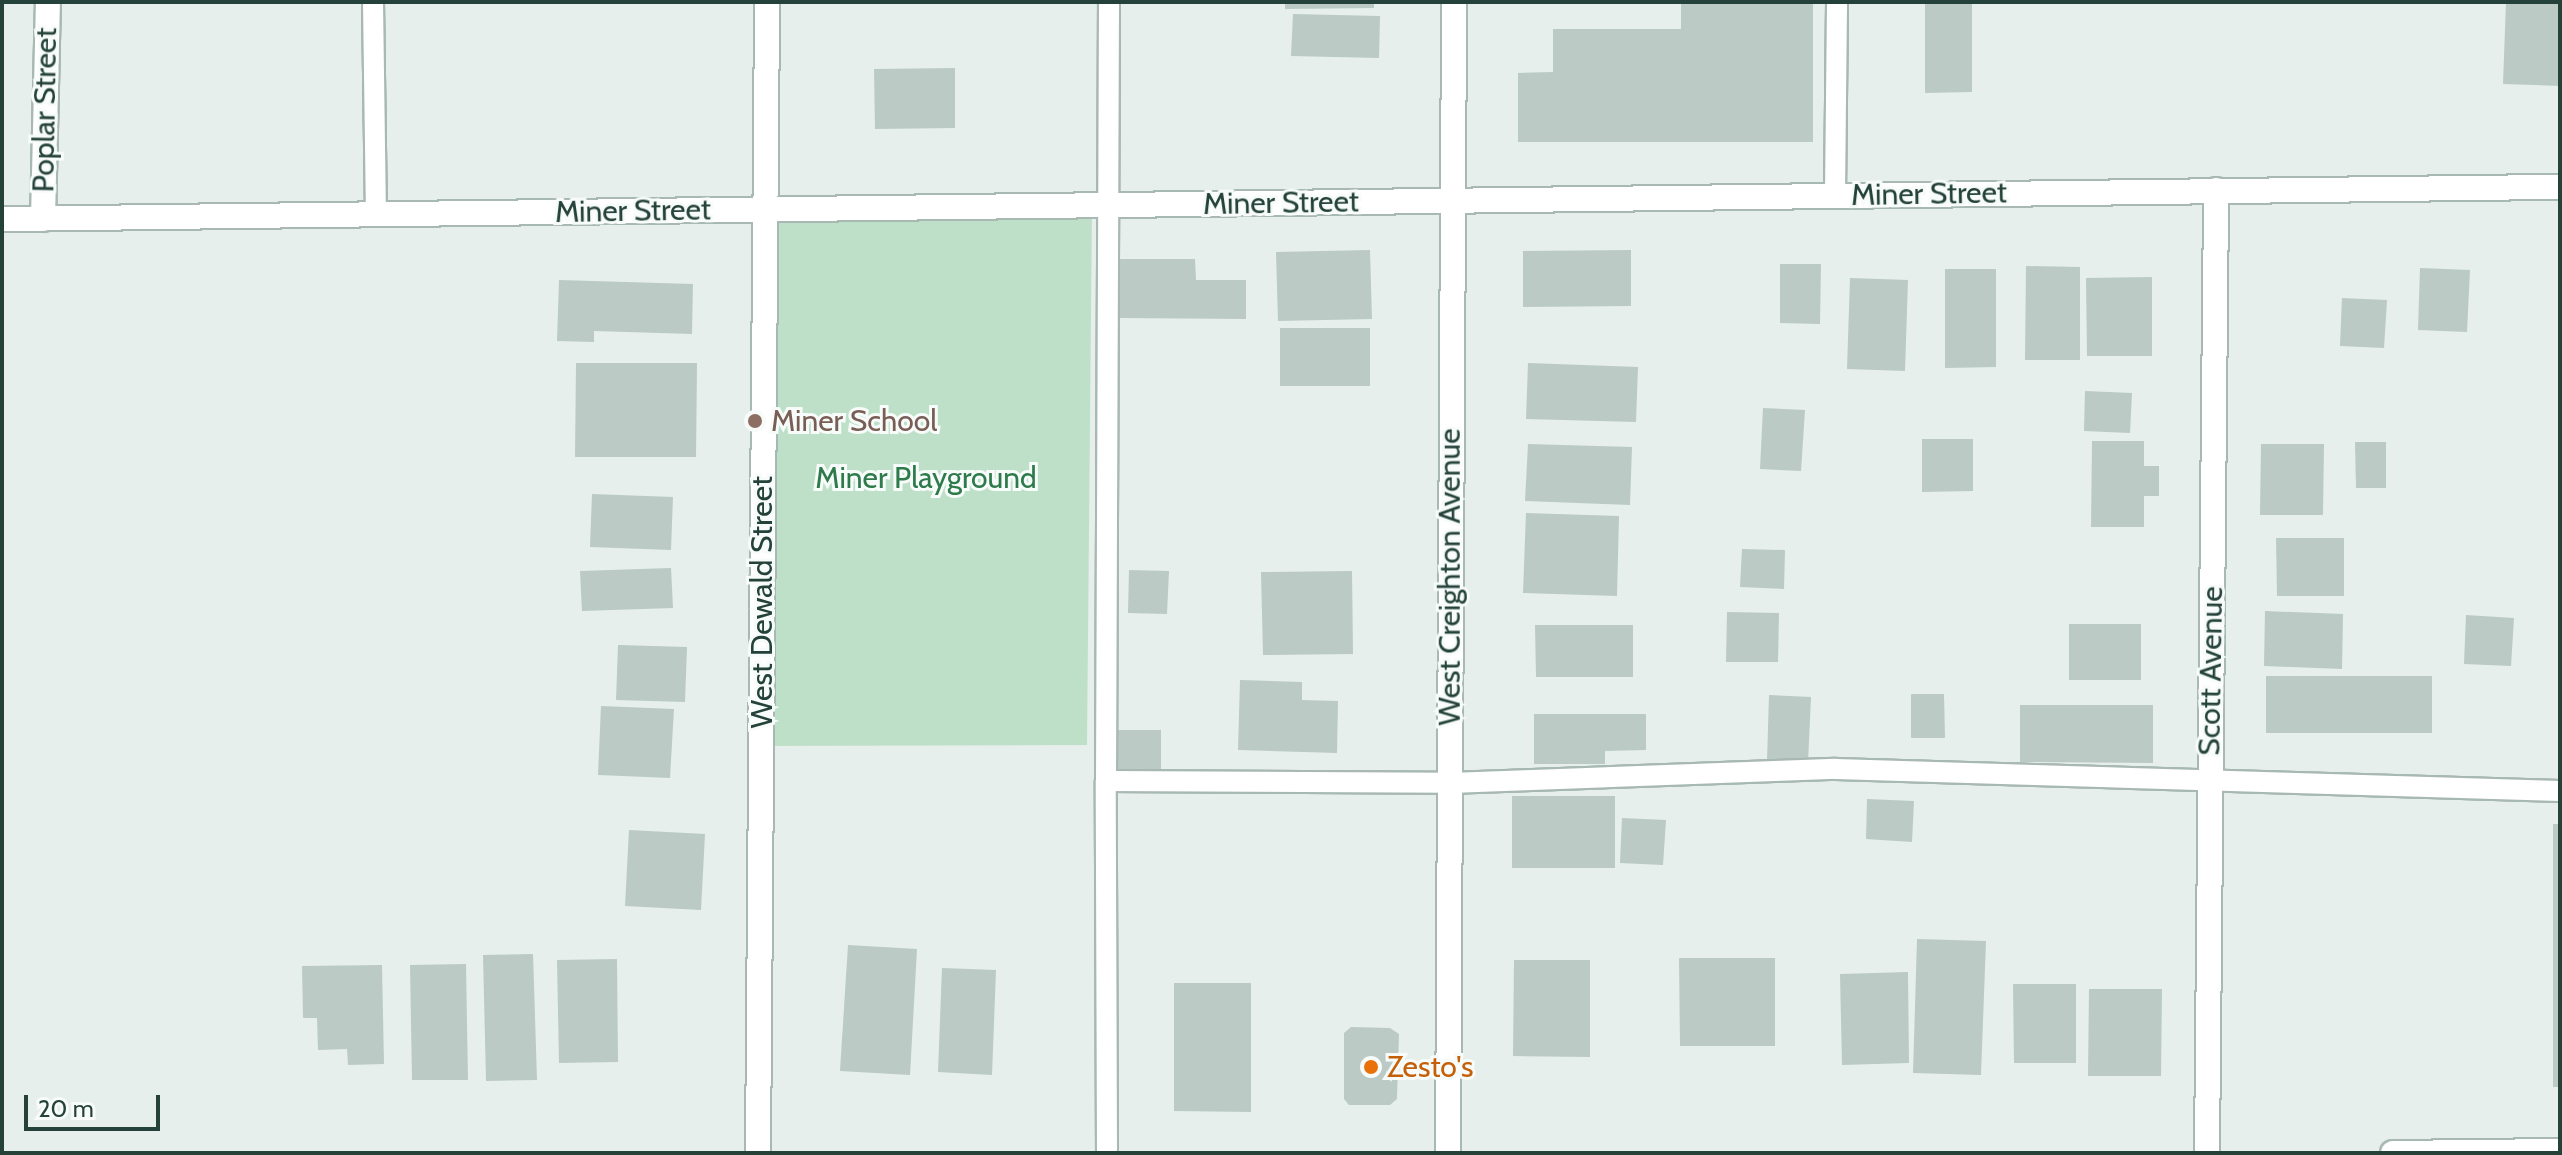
<!DOCTYPE html>
<style>
body{margin:0}
#map{position:relative;width:2562px;height:1155px;overflow:hidden;background:#e6efeb;font-family:Cabin,sans-serif}
div>[style]{position:absolute}
[style*='--x']{left:calc(var(--x)*1px);top:calc(var(--y)*1px);width:calc(var(--w)*1px);rotate:calc(var(--a)*1deg)}
.green>*{inset:0;background:#bfe0c8}
.building>*{inset:0;background:#bbcac4}
.roads{filter:drop-shadow(2px 0 #a8b8b2) drop-shadow(-2px 0 #a8b8b2) drop-shadow(0 2px #a8b8b2) drop-shadow(0 -2px #a8b8b2)}
.lane>*{height:20px;margin:-10px;padding:0 10px;transform-origin:10px;border-radius:10px;background:#fff}
.street>*{height:24px;margin:-12px;padding:0 12px;transform-origin:12px;border-radius:12px;background:#fff}
.secondary>*{height:24px;margin:-12px;padding:0 12px;transform-origin:12px;border-radius:12px;background:#fff}
.dots>*{width:22px;height:22px;translate:-50% -50%;box-sizing:border-box;border:4px solid #f7fbf9;border-radius:50%}
span{translate:-50% -50%;white-space:nowrap;text-align:center;line-height:1.15;-webkit-text-stroke:6px #f7fbf9;paint-order:stroke}
.street-label{font-size:30px;color:#24423a}
.education-label{font-size:30px;color:#785e54}
.left{translate:0 -50%;text-align:left}
.park-label{font-size:30px;color:#2d7a4b}
.food-label{font-size:30px;color:#c56008}
.frame{position:absolute;inset:0;border:4px solid #24423a;pointer-events:none}
.scale{position:absolute;left:24px;top:1095px;width:136px;height:36px;box-sizing:border-box;border:4px solid #24423a;border-top:0;padding-left:10px;font-size:24px;line-height:28px;white-space:nowrap;color:#24423a;-webkit-text-stroke:6px #f7fbf9;paint-order:stroke}
</style>
<div id="map">
<div class="green">
<div style="clip-path:polygon(1092px 205px,1087px 745px,761px 746px,765px 210px)"></div>
</div>
<div class="building">
<div style="clip-path:polygon(1285px 2px,1374px 2px,1374px 8px,1285px 9px)"></div>
<div style="clip-path:polygon(1681px 2px,1813px 2px,1813px 142px,1518px 142px,1518px 73px,1553px 72px,1553px 29px,1681px 29px)"></div>
<div style="clip-path:polygon(1925px 2px,1972px 2px,1972px 92px,1925px 93px)"></div>
<div style="clip-path:polygon(2506px 2px,2560px 4px,2560px 86px,2503px 84px)"></div>
<div style="clip-path:polygon(1293px 14px,1380px 16px,1379px 58px,1291px 56px)"></div>
<div style="clip-path:polygon(955px 68px,955px 128px,875px 129px,874px 69px)"></div>
<div style="clip-path:polygon(1370px 250px,1372px 319px,1278px 321px,1276px 252px)"></div>
<div style="clip-path:polygon(1631px 250px,1631px 306px,1523px 307px,1523px 251px)"></div>
<div style="clip-path:polygon(1119px 259px,1195px 259px,1196px 280px,1246px 280px,1246px 319px,1119px 318px)"></div>
<div style="clip-path:polygon(1780px 264px,1821px 264px,1820px 324px,1780px 323px)"></div>
<div style="clip-path:polygon(2026px 266px,2080px 267px,2080px 360px,2025px 360px)"></div>
<div style="clip-path:polygon(2420px 268px,2470px 270px,2467px 332px,2418px 330px)"></div>
<div style="clip-path:polygon(1945px 269px,1996px 269px,1996px 367px,1945px 368px)"></div>
<div style="clip-path:polygon(2152px 277px,2152px 356px,2087px 356px,2086px 278px)"></div>
<div style="clip-path:polygon(1850px 278px,1908px 280px,1905px 371px,1847px 369px)"></div>
<div style="clip-path:polygon(559px 280px,693px 284px,692px 334px,594px 331px,594px 342px,557px 341px)"></div>
<div style="clip-path:polygon(2342px 298px,2387px 300px,2384px 348px,2340px 346px)"></div>
<div style="clip-path:polygon(1280px 328px,1370px 328px,1370px 386px,1280px 386px)"></div>
<div style="clip-path:polygon(576px 363px,697px 363px,696px 457px,575px 457px)"></div>
<div style="clip-path:polygon(1528px 363px,1638px 367px,1636px 422px,1526px 419px)"></div>
<div style="clip-path:polygon(2085px 391px,2132px 393px,2130px 433px,2084px 431px)"></div>
<div style="clip-path:polygon(1763px 408px,1805px 410px,1801px 471px,1760px 469px)"></div>
<div style="clip-path:polygon(1922px 439px,1973px 439px,1973px 491px,1922px 492px)"></div>
<div style="clip-path:polygon(2092px 441px,2144px 441px,2144px 466px,2159px 466px,2159px 496px,2144px 496px,2144px 527px,2091px 527px)"></div>
<div style="clip-path:polygon(2355px 442px,2386px 442px,2386px 488px,2356px 488px)"></div>
<div style="clip-path:polygon(1528px 444px,1632px 447px,1630px 505px,1525px 501px)"></div>
<div style="clip-path:polygon(2261px 444px,2324px 444px,2323px 515px,2260px 515px)"></div>
<div style="clip-path:polygon(592px 494px,673px 497px,671px 550px,590px 547px)"></div>
<div style="clip-path:polygon(1526px 513px,1619px 516px,1617px 596px,1523px 593px)"></div>
<div style="clip-path:polygon(2276px 538px,2344px 538px,2344px 596px,2277px 596px)"></div>
<div style="clip-path:polygon(1742px 549px,1785px 550px,1784px 589px,1740px 587px)"></div>
<div style="clip-path:polygon(671px 568px,673px 608px,582px 611px,580px 571px)"></div>
<div style="clip-path:polygon(1129px 570px,1169px 571px,1167px 614px,1128px 613px)"></div>
<div style="clip-path:polygon(1352px 571px,1353px 654px,1263px 655px,1261px 572px)"></div>
<div style="clip-path:polygon(2265px 611px,2343px 614px,2342px 669px,2264px 666px)"></div>
<div style="clip-path:polygon(1727px 612px,1779px 613px,1778px 662px,1726px 662px)"></div>
<div style="clip-path:polygon(2466px 615px,2514px 618px,2511px 666px,2464px 664px)"></div>
<div style="clip-path:polygon(2069px 624px,2141px 624px,2141px 680px,2069px 680px)"></div>
<div style="clip-path:polygon(1535px 625px,1633px 625px,1633px 677px,1536px 677px)"></div>
<div style="clip-path:polygon(618px 645px,687px 647px,685px 702px,616px 700px)"></div>
<div style="clip-path:polygon(2266px 676px,2432px 676px,2432px 733px,2266px 733px)"></div>
<div style="clip-path:polygon(1240px 680px,1302px 682px,1302px 700px,1338px 701px,1337px 753px,1238px 750px)"></div>
<div style="clip-path:polygon(1911px 694px,1944px 694px,1945px 738px,1911px 738px)"></div>
<div style="clip-path:polygon(1769px 695px,1811px 697px,1808px 763px,1767px 761px)"></div>
<div style="clip-path:polygon(2020px 705px,2153px 705px,2153px 763px,2020px 762px)"></div>
<div style="clip-path:polygon(601px 706px,674px 709px,670px 778px,598px 775px)"></div>
<div style="clip-path:polygon(1534px 714px,1646px 714px,1646px 750px,1605px 751px,1605px 764px,1534px 764px)"></div>
<div style="clip-path:polygon(1113px 730px,1161px 730px,1161px 775px,1112px 774px)"></div>
<div style="clip-path:polygon(1512px 796px,1615px 796px,1615px 868px,1512px 868px)"></div>
<div style="clip-path:polygon(1867px 799px,1914px 801px,1912px 842px,1866px 839px)"></div>
<div style="clip-path:polygon(1622px 818px,1666px 820px,1663px 865px,1620px 863px)"></div>
<div style="clip-path:polygon(2553px 824px,2560px 824px,2560px 1087px,2553px 1087px)"></div>
<div style="clip-path:polygon(629px 830px,705px 834px,701px 910px,625px 906px)"></div>
<div style="clip-path:polygon(1917px 939px,1986px 941px,1981px 1075px,1913px 1073px)"></div>
<div style="clip-path:polygon(848px 945px,917px 949px,910px 1075px,840px 1071px)"></div>
<div style="clip-path:polygon(533px 954px,537px 1080px,486px 1081px,483px 955px)"></div>
<div style="clip-path:polygon(1679px 958px,1775px 958px,1775px 1046px,1680px 1046px)"></div>
<div style="clip-path:polygon(617px 959px,618px 1062px,559px 1063px,557px 960px)"></div>
<div style="clip-path:polygon(1514px 960px,1590px 960px,1590px 1057px,1513px 1056px)"></div>
<div style="clip-path:polygon(466px 964px,468px 1080px,412px 1080px,410px 965px)"></div>
<div style="clip-path:polygon(382px 965px,384px 1064px,348px 1065px,347px 1049px,318px 1050px,317px 1018px,303px 1018px,302px 966px)"></div>
<div style="clip-path:polygon(942px 968px,996px 970px,992px 1075px,938px 1072px)"></div>
<div style="clip-path:polygon(1908px 972px,1909px 1063px,1842px 1065px,1840px 974px)"></div>
<div style="clip-path:polygon(1174px 983px,1251px 983px,1251px 1112px,1174px 1111px)"></div>
<div style="clip-path:polygon(2013px 984px,2076px 984px,2076px 1063px,2014px 1063px)"></div>
<div style="clip-path:polygon(2089px 989px,2162px 989px,2161px 1076px,2088px 1076px)"></div>
<div style="clip-path:polygon(1351px 1027px,1390px 1028px,1399px 1034px,1397px 1099px,1390px 1105px,1349px 1105px,1344px 1099px,1344px 1033px)"></div>
</div>
<div class="roads">
<div class="lane">
<div style="--x:373;--y:2;--w:213;--a:89.2"></div>
<div style="--x:1835;--y:195;--w:193;--a:-89.4"></div>
<div style="--x:1106;--y:781;--w:779;--a:-89.78"></div>
<div style="--x:1107;--y:1153;--w:372;--a:-90.2"></div>
<div style="--x:1106;--y:781;--w:344;--a:0.3"></div>
<div style="--x:1450;--y:783;--w:386;--a:-2.1"></div>
<div style="--x:1836;--y:769;--w:724;--a:1.74"></div>
</div>
<div class="street">
<div style="--x:2;--y:219;--w:2558;--a:-0.72"></div>
<div style="--x:43;--y:219;--w:217;--a:-88.7"></div>
<div style="--x:758;--y:1153;--w:1151;--a:-89.55"></div>
<div style="--x:1448;--y:1153;--w:1151;--a:-89.7"></div>
<div style="--x:2207;--y:1153;--w:963;--a:-89.46"></div>
</div>
<div class="secondary">
<div style="--x:2393;--y:1153;--w:167;--a:-0.7"></div>
</div>
</div>
<div class="dots">
<div style="left:755px;top:421px;background:#8d6e63"></div>
<div style="left:1371px;top:1067px;background:#e8710a"></div>
</div>
<div class="street-label">
<span style="left:45px;top:110px;rotate:-89deg">Poplar Street</span>
<span style="left:1929px;top:194px;rotate:-1deg">Miner Street</span>
<span style="left:1281px;top:203px;rotate:-1deg">Miner Street</span>
<span style="left:633px;top:211px;rotate:-1deg">Miner Street</span>
<span style="left:1450px;top:577px;rotate:-90deg">West Creighton Avenue</span>
<span style="left:762px;top:602px;rotate:-90deg">West Dewald Street</span>
<span style="left:2211px;top:671px;rotate:-89deg">Scott Avenue</span>
</div>
<div class="education-label">
<span class="left" style="left:771px;top:421px">Miner School</span>
</div>
<div class="park-label">
<span style="left:926px;top:478px">Miner Playground</span>
</div>
<div class="food-label">
<span class="left" style="left:1387px;top:1067px">Zesto's</span>
</div>
<div class="frame"></div>
<div class="scale">20 m</div>
</div>
